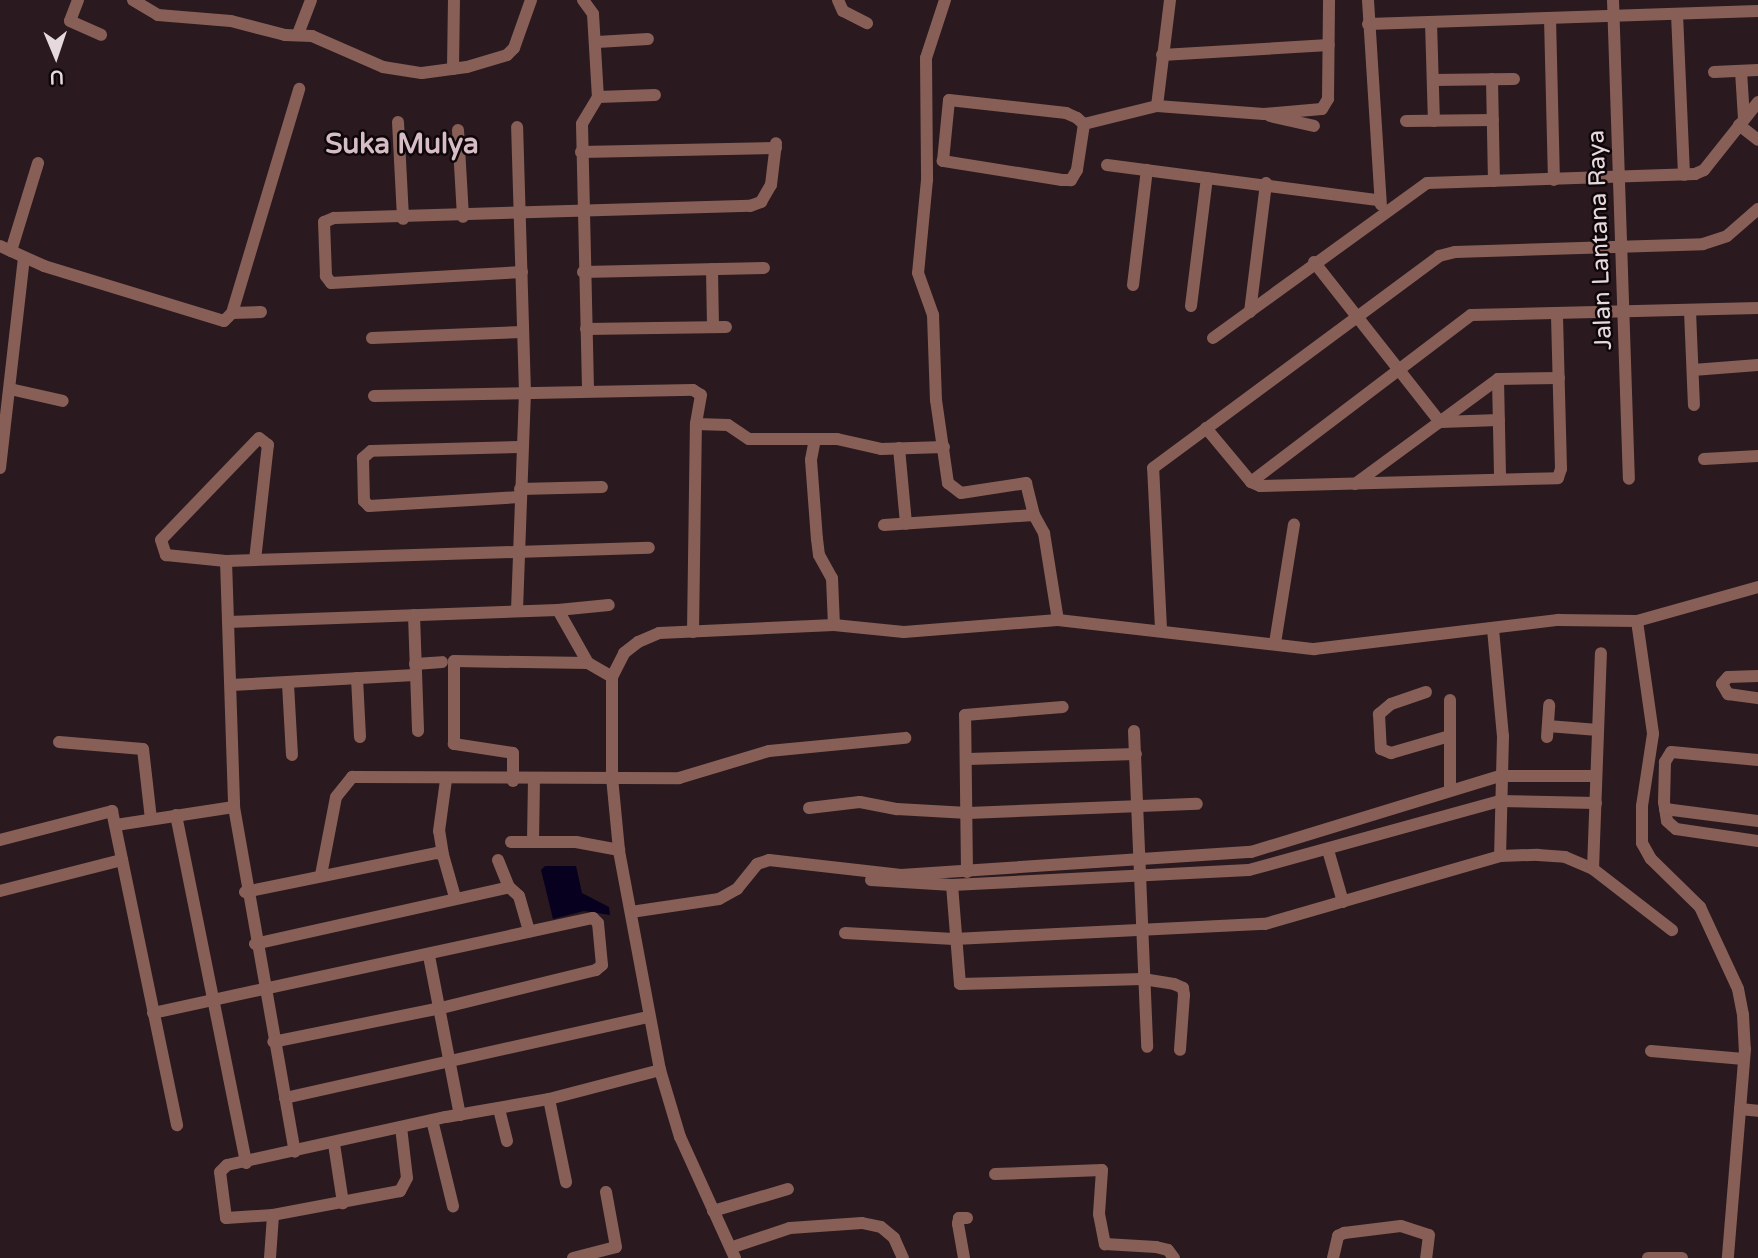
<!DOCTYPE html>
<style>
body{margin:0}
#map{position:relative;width:1758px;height:1258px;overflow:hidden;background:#2a191f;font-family:"Varela Round",sans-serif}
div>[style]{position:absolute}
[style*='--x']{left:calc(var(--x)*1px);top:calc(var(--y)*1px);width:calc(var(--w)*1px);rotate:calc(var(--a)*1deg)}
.water>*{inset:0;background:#08001f}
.minor>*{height:12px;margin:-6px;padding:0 6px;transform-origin:6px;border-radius:6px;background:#875f56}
span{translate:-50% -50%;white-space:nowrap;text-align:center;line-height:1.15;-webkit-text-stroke:5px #0e0609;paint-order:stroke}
.street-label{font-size:24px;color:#e6d9dd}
.quarter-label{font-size:28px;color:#d6bdc5;font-weight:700}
.north{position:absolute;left:21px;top:21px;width:70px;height:70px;-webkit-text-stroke:5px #0e0609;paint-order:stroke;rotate:178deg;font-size:19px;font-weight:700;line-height:28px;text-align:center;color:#e6d9dd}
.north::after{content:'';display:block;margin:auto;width:24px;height:32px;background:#e6d9dd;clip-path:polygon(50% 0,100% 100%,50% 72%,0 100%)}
</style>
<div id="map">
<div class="water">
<div style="clip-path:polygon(545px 866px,576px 866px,582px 893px,609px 907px,610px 915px,584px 911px,553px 919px,541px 870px)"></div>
</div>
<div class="minor">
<div style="--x:78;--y:0;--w:22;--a:111"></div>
<div style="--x:70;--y:21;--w:34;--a:24"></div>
<div style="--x:133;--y:0;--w:29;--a:31"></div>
<div style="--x:158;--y:15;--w:73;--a:4.7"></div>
<div style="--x:231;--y:21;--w:56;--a:14.5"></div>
<div style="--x:285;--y:35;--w:27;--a:2"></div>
<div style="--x:312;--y:36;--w:77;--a:23.6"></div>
<div style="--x:383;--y:67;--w:39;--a:9"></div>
<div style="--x:422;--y:73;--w:45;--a:-7.6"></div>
<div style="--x:467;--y:67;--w:42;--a:-16.7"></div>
<div style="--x:507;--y:55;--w:10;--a:-45"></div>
<div style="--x:514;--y:48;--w:51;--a:-70.5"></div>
<div style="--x:583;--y:0;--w:17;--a:54"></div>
<div style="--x:593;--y:14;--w:83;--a:86.6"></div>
<div style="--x:598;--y:97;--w:31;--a:121"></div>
<div style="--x:582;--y:124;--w:267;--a:88.7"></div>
<div style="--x:838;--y:0;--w:12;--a:66"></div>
<div style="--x:843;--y:11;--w:27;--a:27"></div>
<div style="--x:945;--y:0;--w:61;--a:108.1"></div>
<div style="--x:926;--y:58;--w:122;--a:89.5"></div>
<div style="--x:927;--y:180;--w:93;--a:95.5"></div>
<div style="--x:918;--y:273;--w:45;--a:70.3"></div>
<div style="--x:933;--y:315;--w:85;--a:88"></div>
<div style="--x:936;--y:400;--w:84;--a:81.8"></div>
<div style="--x:948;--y:483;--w:16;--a:38"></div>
<div style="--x:961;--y:493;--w:66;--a:-8.7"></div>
<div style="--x:1026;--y:483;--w:33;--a:76"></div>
<div style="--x:1034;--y:515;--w:21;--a:61"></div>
<div style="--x:1044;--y:533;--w:88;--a:80.9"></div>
<div style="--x:1368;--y:0;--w:205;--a:86.4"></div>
<div style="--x:1613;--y:0;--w:479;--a:88.1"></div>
<div style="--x:1677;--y:14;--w:161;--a:87.5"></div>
<div style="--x:1550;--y:18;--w:162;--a:88.6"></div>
<div style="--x:1431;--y:22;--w:99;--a:88.3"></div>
<div style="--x:1368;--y:24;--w:390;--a:-1.9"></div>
<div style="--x:298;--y:34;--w:36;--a:-69"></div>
<div style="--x:597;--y:42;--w:51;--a:-3.4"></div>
<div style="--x:1162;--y:55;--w:167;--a:-3.4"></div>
<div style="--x:453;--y:69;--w:69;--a:-89.2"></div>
<div style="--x:1741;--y:71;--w:48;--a:86.4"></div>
<div style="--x:1714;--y:72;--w:44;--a:-2.6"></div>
<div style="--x:1492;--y:79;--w:102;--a:88.9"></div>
<div style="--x:1433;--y:80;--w:81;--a:-0.7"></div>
<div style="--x:598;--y:97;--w:57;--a:-2"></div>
<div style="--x:949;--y:100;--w:118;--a:6.3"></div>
<div style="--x:1066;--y:113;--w:12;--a:24"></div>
<div style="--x:1077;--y:118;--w:9;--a:41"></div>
<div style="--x:1084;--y:124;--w:47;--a:98.7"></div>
<div style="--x:1077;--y:170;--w:12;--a:121"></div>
<div style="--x:1071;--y:180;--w:9;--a:180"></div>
<div style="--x:1062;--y:180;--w:121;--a:-170.9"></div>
<div style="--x:943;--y:161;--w:61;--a:-84.4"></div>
<div style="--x:1157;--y:106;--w:107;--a:4.3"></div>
<div style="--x:1264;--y:114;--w:58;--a:-4.9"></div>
<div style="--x:1322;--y:109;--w:12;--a:-59"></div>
<div style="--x:1328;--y:99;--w:99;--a:-89.4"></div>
<div style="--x:1270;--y:116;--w:45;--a:12.8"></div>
<div style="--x:1406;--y:121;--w:87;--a:-0.7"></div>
<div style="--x:398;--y:122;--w:97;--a:87"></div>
<div style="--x:1084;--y:124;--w:75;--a:-13.9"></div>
<div style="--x:1157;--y:106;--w:107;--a:-83"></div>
<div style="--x:1739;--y:125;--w:24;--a:38"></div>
<div style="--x:458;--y:130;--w:87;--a:86.7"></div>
<div style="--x:581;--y:152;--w:195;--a:-1.2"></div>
<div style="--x:1107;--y:165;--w:273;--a:7.4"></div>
<div style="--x:0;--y:246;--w:48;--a:24.4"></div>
<div style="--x:44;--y:266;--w:188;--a:17"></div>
<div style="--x:224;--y:321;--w:11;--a:-45"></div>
<div style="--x:232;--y:313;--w:234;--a:-73.3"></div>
<div style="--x:11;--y:251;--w:92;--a:-72.9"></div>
<div style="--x:1314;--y:262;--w:204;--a:51.8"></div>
<div style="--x:1440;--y:422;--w:59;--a:-1.9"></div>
<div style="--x:712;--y:269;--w:57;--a:89"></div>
<div style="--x:522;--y:272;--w:191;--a:176.7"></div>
<div style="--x:331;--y:283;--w:9;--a:-126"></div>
<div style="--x:326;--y:276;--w:54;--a:-92.1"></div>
<div style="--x:324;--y:222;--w:11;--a:-22"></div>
<div style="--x:334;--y:218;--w:416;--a:-1.7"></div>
<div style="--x:750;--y:206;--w:12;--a:-20"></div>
<div style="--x:761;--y:202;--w:20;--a:-60"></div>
<div style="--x:771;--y:185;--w:42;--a:-83.2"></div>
<div style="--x:583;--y:272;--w:181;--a:-1.3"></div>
<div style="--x:1133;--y:285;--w:116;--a:-83.1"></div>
<div style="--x:1191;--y:306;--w:129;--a:-82.9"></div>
<div style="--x:1690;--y:311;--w:94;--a:87.6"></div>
<div style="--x:1250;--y:312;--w:130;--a:-82.9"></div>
<div style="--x:232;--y:313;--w:29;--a:-2"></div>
<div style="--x:586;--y:329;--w:140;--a:-0.8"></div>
<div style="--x:372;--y:338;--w:151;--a:-2.3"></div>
<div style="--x:1213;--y:338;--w:264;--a:-35.9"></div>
<div style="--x:1427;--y:183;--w:268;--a:-1.9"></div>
<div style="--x:1695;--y:174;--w:10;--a:-24"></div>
<div style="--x:1704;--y:170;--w:87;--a:-51.5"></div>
<div style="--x:1693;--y:370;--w:65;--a:-4.4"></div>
<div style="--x:1498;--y:379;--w:99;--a:88.8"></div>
<div style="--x:10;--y:389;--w:54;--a:12.8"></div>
<div style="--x:374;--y:396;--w:319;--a:-1.1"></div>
<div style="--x:693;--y:390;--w:9;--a:32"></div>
<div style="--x:701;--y:395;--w:29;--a:100"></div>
<div style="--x:696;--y:424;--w:32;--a:2"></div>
<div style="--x:728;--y:425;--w:25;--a:34"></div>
<div style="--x:749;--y:439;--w:88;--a:0"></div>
<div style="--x:837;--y:439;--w:45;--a:12.8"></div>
<div style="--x:881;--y:449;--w:63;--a:-1.8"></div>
<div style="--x:1206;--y:428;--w:70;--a:50.2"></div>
<div style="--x:1251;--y:482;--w:10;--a:24"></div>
<div style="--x:1260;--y:486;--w:298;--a:-1.5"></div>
<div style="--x:1558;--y:478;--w:9;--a:-72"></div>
<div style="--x:1561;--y:469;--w:154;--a:-91.5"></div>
<div style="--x:815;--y:439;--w:21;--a:101"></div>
<div style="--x:811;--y:460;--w:79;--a:85.7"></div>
<div style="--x:817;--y:539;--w:16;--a:83"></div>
<div style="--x:819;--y:555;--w:26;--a:61"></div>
<div style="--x:832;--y:578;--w:47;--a:87.6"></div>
<div style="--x:519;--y:447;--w:148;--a:178.5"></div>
<div style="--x:371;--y:451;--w:11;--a:139"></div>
<div style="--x:363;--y:458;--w:43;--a:88.7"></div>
<div style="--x:364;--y:501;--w:7;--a:45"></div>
<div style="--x:369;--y:506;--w:150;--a:-3.4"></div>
<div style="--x:899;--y:448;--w:76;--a:84.7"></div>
<div style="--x:1704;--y:459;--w:54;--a:-3.2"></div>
<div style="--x:0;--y:468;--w:212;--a:-83.5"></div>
<div style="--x:1251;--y:482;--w:276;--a:-37.2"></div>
<div style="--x:1471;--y:315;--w:287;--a:-1.4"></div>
<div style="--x:1355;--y:484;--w:177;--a:-36.3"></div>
<div style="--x:1498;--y:379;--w:61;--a:-0.9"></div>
<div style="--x:520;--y:489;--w:82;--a:-1.4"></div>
<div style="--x:884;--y:525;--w:150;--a:-3.8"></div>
<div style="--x:255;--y:560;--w:116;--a:-83.6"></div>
<div style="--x:268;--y:445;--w:11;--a:-142"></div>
<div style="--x:259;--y:438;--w:141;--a:133.9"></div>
<div style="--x:161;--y:540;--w:16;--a:72"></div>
<div style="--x:166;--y:555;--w:60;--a:5.7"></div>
<div style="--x:226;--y:561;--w:423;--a:-1.8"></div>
<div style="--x:226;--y:561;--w:246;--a:88.1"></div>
<div style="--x:234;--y:807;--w:350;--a:80"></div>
<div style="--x:517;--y:610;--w:217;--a:-87.9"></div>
<div style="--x:525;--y:393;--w:266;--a:-91.7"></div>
<div style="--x:558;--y:610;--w:51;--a:-5.6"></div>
<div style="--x:414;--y:615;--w:116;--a:88"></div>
<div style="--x:1637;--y:621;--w:114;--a:81.9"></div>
<div style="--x:1653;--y:734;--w:73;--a:98.7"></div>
<div style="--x:1642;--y:806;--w:37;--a:90"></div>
<div style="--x:1642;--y:843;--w:18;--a:61"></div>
<div style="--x:1651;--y:859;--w:69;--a:44.4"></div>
<div style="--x:1700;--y:907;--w:90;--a:65.1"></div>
<div style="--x:1738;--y:989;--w:26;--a:79"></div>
<div style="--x:1743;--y:1015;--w:34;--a:87"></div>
<div style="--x:1745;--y:1049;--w:210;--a:94.7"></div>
<div style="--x:228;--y:622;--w:330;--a:-2.1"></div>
<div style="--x:558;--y:610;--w:61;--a:60.5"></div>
<div style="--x:588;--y:663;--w:28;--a:30"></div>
<div style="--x:1161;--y:629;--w:161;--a:-92.8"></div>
<div style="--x:1153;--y:468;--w:356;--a:-36.5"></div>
<div style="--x:1439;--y:256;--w:16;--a:-14"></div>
<div style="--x:1455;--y:252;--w:248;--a:-1.8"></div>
<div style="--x:1703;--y:244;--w:25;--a:-18"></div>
<div style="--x:1727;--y:236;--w:41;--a:-41.1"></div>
<div style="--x:1493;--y:629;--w:107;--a:84.7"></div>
<div style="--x:1503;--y:736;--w:120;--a:91.4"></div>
<div style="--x:693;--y:632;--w:208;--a:-89.2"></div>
<div style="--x:1275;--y:643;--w:120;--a:-80.9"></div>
<div style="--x:415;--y:664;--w:27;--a:-4"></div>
<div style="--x:1758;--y:676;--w:30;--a:178"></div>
<div style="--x:1728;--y:677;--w:9;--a:131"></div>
<div style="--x:1722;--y:684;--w:12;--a:59"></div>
<div style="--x:1728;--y:694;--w:30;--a:8"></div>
<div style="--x:357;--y:678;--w:59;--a:87.1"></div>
<div style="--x:288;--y:684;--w:71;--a:86.8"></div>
<div style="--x:231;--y:685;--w:184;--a:-3.1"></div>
<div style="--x:1426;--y:692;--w:37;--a:161"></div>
<div style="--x:1391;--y:704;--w:16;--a:140"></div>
<div style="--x:1379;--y:714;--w:35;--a:87"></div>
<div style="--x:1381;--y:749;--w:11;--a:22"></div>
<div style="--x:1391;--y:753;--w:61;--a:-16.1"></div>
<div style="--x:1450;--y:700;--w:88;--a:90"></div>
<div style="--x:1548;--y:726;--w:50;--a:4.6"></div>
<div style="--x:1134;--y:731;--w:316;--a:87.6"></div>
<div style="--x:1547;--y:737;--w:32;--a:-86"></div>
<div style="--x:59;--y:742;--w:84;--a:4.8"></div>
<div style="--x:143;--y:749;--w:70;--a:83.5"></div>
<div style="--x:968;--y:759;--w:168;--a:-1.7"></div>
<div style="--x:1758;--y:760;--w:87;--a:-174.7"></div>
<div style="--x:1671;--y:752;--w:12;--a:121"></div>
<div style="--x:1665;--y:762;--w:40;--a:91.4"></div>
<div style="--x:1664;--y:802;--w:19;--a:81"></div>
<div style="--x:1667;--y:821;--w:12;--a:42"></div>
<div style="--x:1676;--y:829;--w:83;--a:8.3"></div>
<div style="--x:513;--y:781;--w:28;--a:-90"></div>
<div style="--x:513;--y:753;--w:60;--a:-171.3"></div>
<div style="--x:454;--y:744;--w:83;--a:-90"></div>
<div style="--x:454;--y:661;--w:134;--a:0.9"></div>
<div style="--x:809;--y:808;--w:51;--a:-6.7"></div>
<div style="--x:860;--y:802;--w:38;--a:11"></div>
<div style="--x:897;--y:809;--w:71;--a:3.2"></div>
<div style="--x:968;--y:813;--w:229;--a:-2.3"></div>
<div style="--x:1665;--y:809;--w:94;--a:7.4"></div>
<div style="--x:176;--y:815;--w:355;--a:78.6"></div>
<div style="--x:116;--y:825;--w:119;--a:-8.7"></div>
<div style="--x:0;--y:840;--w:116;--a:-14.5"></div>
<div style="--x:112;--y:811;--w:321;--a:78.3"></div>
<div style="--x:511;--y:842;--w:65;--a:0"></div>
<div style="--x:576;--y:842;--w:44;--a:10.5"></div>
<div style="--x:533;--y:842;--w:62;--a:-89.1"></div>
<div style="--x:1328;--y:850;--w:54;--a:73.9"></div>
<div style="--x:443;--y:855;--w:24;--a:-99"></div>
<div style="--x:439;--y:831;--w:51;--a:-82.2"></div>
<div style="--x:498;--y:860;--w:29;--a:68"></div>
<div style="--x:1593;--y:869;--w:216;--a:-87.9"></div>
<div style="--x:967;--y:872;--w:157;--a:-90.7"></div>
<div style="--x:965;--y:715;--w:98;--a:-4.7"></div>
<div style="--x:321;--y:875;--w:79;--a:-79.1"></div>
<div style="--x:336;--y:797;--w:26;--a:-51"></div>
<div style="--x:352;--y:777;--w:327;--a:0.2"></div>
<div style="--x:679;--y:778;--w:94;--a:-16.7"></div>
<div style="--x:769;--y:751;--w:137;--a:-5.5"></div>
<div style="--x:871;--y:880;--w:81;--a:3.5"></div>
<div style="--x:952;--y:885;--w:297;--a:-2.9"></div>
<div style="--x:1249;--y:870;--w:259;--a:-15.4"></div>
<div style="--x:1499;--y:801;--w:97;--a:1.2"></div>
<div style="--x:952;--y:885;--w:99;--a:85.4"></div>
<div style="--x:960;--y:984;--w:183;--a:-1.6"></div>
<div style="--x:1143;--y:979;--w:31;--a:9"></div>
<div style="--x:1174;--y:984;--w:10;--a:24"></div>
<div style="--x:1183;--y:988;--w:7;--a:82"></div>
<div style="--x:1184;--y:995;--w:55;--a:94.2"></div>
<div style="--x:0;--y:891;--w:126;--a:-14.3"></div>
<div style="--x:245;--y:892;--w:196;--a:-11.5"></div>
<div style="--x:437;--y:853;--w:6;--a:18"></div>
<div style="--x:443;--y:855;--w:44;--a:74.1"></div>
<div style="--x:631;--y:912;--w:89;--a:-8.4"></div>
<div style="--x:719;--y:899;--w:21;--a:-29"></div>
<div style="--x:737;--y:889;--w:32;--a:-51"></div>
<div style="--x:757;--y:864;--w:13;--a:-18"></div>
<div style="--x:769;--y:860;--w:133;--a:6.5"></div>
<div style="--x:901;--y:875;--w:351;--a:-3.8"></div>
<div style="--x:1251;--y:852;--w:260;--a:-17"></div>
<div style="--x:1500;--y:776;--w:96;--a:0"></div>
<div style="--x:845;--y:933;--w:109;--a:3.2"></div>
<div style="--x:954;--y:939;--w:311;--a:-2.8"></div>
<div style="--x:1265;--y:924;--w:245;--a:-16.1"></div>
<div style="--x:1500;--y:856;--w:38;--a:-2"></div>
<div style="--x:1538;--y:855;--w:27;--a:4"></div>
<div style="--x:1565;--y:857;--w:30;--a:23"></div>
<div style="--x:1593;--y:869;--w:100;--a:37.7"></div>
<div style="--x:255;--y:944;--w:260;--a:-12.6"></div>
<div style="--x:509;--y:887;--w:13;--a:42"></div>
<div style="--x:519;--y:896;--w:37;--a:74"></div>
<div style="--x:429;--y:956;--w:162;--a:79"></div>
<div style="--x:153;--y:1013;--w:450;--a:-12.2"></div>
<div style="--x:593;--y:918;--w:7;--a:45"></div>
<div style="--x:598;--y:923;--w:42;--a:84.6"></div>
<div style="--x:602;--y:965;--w:8;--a:140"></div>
<div style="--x:596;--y:970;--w:160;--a:166.2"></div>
<div style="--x:441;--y:1008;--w:171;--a:168.6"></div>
<div style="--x:1651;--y:1051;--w:93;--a:4.9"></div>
<div style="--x:285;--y:1098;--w:370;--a:-12.6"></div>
<div style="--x:549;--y:1099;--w:85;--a:78.4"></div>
<div style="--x:499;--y:1109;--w:33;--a:76"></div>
<div style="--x:1740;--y:1109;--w:18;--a:6"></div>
<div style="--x:432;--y:1120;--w:89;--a:76.3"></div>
<div style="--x:401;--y:1127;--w:51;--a:83.3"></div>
<div style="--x:407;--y:1178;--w:15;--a:118"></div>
<div style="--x:400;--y:1191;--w:129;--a:169.3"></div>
<div style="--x:273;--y:1215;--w:47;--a:176.3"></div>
<div style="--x:226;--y:1218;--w:46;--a:-97.4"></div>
<div style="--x:220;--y:1172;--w:10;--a:-45"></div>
<div style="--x:227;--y:1165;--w:224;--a:-12.4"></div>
<div style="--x:446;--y:1117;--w:105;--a:-9.9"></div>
<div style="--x:549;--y:1099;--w:115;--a:-14.6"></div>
<div style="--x:334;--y:1144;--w:60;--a:81.3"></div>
<div style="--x:995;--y:1174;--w:107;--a:-2.1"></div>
<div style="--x:1102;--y:1170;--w:44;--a:93.9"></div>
<div style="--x:1099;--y:1214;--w:31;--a:79"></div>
<div style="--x:1105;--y:1244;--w:51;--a:3.4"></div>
<div style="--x:1156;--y:1247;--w:12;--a:14"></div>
<div style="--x:1168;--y:1250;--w:10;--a:53"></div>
<div style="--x:713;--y:1211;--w:78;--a:-16.3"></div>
<div style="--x:733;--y:1247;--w:60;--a:-18.4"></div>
<div style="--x:790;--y:1228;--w:72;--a:-4"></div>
<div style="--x:862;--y:1223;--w:19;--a:12"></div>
<div style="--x:881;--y:1227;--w:17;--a:40"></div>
<div style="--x:894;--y:1238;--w:22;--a:66"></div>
<div style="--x:270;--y:1258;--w:43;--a:-86"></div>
<div style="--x:573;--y:1258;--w:44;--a:-14.3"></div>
<div style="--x:616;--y:1247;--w:56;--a:-100.3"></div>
<div style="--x:735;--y:1258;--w:133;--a:-114.4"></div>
<div style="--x:680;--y:1137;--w:70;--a:-106.6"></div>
<div style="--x:660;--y:1070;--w:224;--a:-100.6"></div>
<div style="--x:619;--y:850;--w:73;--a:-95.5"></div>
<div style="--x:612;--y:777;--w:100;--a:-90"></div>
<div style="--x:612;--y:677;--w:27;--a:-63"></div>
<div style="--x:624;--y:653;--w:18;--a:-38"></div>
<div style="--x:638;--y:642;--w:23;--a:-23"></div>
<div style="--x:659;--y:633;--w:175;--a:-2.6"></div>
<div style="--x:834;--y:625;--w:70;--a:5.7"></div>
<div style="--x:904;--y:632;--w:154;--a:-4.5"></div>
<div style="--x:1058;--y:620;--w:258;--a:6.5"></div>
<div style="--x:1314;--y:649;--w:246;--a:-6.8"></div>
<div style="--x:1558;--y:620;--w:79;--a:0.7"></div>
<div style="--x:1637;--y:621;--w:126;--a:-15.7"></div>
<div style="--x:964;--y:1258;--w:35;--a:-100"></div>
<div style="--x:958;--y:1224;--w:6;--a:-81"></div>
<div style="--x:959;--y:1218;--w:8;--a:0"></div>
<div style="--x:1333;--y:1258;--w:23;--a:-77"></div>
<div style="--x:1338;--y:1236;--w:7;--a:-27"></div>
<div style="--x:1344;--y:1233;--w:57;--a:-7"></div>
<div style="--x:1401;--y:1226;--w:29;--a:18"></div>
<div style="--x:1429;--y:1235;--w:23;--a:97"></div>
<div style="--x:1648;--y:1258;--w:34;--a:0"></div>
</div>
<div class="street-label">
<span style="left:1600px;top:240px;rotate:-92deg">Jalan Lantana Raya</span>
</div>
<div class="quarter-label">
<span style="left:402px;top:144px">Suka Mulya</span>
</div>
<div class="north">U</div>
</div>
